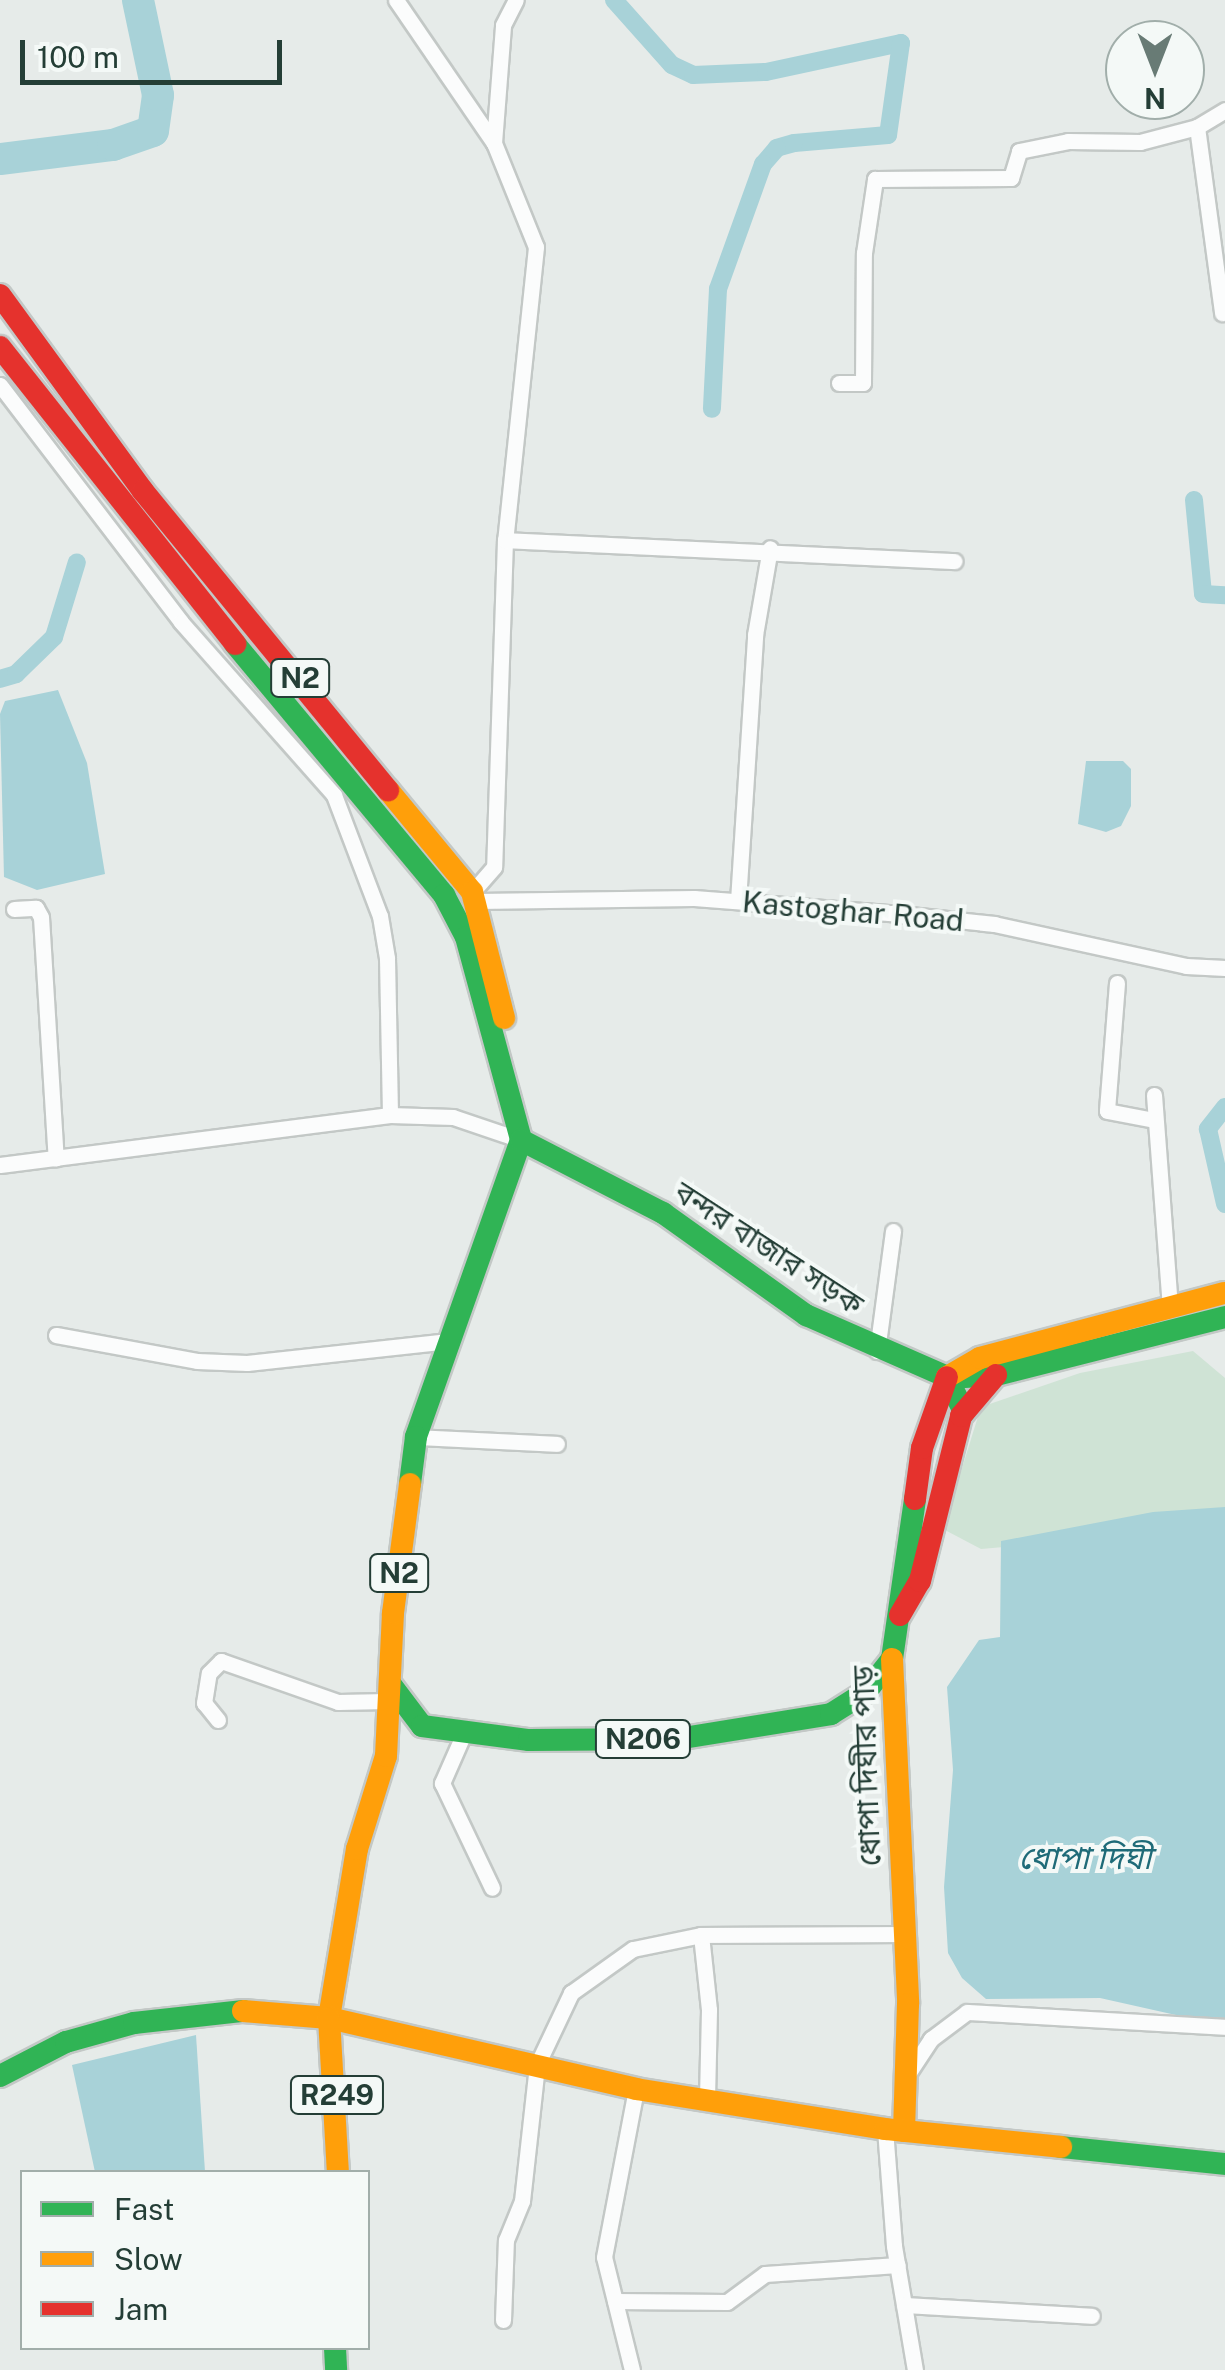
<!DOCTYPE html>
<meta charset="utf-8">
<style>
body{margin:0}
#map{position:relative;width:1225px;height:2370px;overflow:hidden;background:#e6ebe9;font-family:"Public Sans","Noto Sans Bengali",sans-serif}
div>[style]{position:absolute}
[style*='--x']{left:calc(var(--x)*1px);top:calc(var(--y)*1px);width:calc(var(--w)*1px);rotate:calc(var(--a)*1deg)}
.green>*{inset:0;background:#cfe3d5}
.water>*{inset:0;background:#a8d2d8}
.canal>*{height:18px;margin:-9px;padding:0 9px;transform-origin:9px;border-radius:9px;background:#a8d2d8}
.river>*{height:32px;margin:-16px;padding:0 16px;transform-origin:16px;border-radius:16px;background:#a8d2d8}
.roads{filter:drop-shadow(2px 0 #c3c8c6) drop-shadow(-2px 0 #c3c8c6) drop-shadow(0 2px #c3c8c6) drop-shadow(0 -2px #c3c8c6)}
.street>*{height:15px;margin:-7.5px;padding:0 7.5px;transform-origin:7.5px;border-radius:7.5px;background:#fbfcfc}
.fast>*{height:22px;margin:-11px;padding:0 11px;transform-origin:11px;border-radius:11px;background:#30b455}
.slow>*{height:22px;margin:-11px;padding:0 11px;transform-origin:11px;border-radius:11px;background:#ff9f0a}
.jam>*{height:22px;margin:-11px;padding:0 11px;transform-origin:11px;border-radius:11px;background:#e5322d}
span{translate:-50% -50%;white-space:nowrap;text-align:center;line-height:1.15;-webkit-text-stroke:8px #f4f9f7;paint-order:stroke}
.shield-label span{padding:2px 8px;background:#f4f9f7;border:2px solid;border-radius:8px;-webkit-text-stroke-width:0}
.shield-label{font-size:28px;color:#243e36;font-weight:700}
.street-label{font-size:30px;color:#243e36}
.water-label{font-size:32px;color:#1f6b78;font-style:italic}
.legend{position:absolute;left:20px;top:2170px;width:350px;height:180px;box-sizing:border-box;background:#f4f9f7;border:2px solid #a1aeaa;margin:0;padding:12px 18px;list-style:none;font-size:30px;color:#243e36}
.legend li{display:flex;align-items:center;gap:20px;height:50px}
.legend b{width:50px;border:2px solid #a1aeaa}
.north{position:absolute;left:1105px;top:20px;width:100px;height:100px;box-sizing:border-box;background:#f4f9f7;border:2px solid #a1aeaa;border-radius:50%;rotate:180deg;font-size:28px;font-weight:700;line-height:40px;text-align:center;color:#243e36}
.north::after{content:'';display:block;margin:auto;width:35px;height:45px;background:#687b75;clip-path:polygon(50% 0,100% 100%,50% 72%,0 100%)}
.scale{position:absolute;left:20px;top:40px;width:262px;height:45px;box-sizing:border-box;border:5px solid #243e36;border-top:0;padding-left:12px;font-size:30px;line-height:35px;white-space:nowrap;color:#243e36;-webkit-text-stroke:8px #f4f9f7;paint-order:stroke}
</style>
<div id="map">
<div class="green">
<div style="clip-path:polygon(1193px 1351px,1225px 1378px,1225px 1517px,1189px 1531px,981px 1549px,943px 1529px,981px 1407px,1080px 1373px)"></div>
</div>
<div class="water">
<div style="clip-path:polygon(58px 690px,87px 763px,105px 874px,37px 890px,4px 877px,0 714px,5px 701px)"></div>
<div style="clip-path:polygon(1086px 761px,1123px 761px,1131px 769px,1131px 806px,1121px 826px,1106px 832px,1078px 824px)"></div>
<div style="clip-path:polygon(1225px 1507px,1225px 2026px,1100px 1998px,986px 1999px,962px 1978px,948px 1953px,944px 1887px,953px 1770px,947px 1687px,979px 1640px,1000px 1637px,1001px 1541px,1153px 1512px)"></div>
<div style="clip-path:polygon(196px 2035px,205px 2172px,95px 2172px,72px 2065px)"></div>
</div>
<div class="canal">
<div style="--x:614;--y:0;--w:87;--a:48.3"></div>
<div style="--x:672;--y:65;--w:23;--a:25"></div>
<div style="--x:693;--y:75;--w:73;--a:-2.4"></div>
<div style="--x:766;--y:72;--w:138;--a:-12.1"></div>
<div style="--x:901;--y:43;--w:93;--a:98"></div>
<div style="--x:888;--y:135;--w:94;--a:175.1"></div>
<div style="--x:794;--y:143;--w:18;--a:164"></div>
<div style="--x:777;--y:148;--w:21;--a:131"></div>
<div style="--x:763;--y:164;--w:133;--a:109.8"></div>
<div style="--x:718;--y:289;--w:120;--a:92.9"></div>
<div style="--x:1194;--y:500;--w:94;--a:84.5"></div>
<div style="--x:1203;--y:594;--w:22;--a:3"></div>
<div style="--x:0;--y:679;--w:17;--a:-17"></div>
<div style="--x:16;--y:674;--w:53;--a:-44.2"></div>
<div style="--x:54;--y:637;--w:78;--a:-73"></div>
<div style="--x:1225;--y:1107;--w:28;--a:128"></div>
<div style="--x:1208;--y:1129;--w:77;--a:77.2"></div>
</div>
<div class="river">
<div style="--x:0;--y:159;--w:114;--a:-7.1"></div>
<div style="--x:113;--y:145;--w:42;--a:-19.3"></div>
<div style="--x:153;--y:131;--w:36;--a:-82"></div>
<div style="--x:158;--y:95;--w:97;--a:-101.9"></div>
</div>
<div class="roads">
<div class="street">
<div style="--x:396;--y:0;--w:173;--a:55.6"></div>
<div style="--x:494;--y:143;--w:112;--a:68"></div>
<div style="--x:536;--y:247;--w:295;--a:96"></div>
<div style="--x:505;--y:540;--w:327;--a:91.9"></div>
<div style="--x:494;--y:867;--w:33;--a:131"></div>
<div style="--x:1197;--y:127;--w:188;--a:82.3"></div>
<div style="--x:494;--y:143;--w:118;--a:-85.6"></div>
<div style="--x:503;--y:25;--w:28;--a:-63"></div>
<div style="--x:839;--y:383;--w:24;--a:0"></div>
<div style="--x:863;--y:383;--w:130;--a:-89.6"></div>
<div style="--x:864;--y:253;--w:75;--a:-81.5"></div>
<div style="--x:875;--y:179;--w:136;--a:-0.4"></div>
<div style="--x:1011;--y:178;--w:28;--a:-73"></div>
<div style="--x:1019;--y:151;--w:50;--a:-11.5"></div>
<div style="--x:1068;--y:141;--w:72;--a:0.8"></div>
<div style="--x:1140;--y:142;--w:59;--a:-14.7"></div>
<div style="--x:1197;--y:127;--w:33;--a:-31"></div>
<div style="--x:0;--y:385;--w:298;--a:52.6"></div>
<div style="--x:181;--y:622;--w:231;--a:48.5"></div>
<div style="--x:334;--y:795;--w:129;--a:69.2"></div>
<div style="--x:380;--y:916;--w:43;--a:80.5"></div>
<div style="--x:387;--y:958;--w:157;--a:88.9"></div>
<div style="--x:505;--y:540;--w:450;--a:2.7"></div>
<div style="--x:477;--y:901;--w:217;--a:-0.8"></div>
<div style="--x:694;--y:898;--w:198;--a:4.4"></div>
<div style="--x:891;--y:913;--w:104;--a:6.1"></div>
<div style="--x:994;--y:924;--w:197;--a:12.3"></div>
<div style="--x:1186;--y:966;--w:39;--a:3"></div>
<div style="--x:738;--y:901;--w:267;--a:-86.3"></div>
<div style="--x:755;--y:635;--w:88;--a:-80.2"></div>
<div style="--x:14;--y:909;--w:22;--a:-3"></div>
<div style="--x:36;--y:908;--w:10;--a:61"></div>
<div style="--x:41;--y:917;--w:242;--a:86.5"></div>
<div style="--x:1117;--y:983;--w:128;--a:94.5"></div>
<div style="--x:1107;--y:1111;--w:48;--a:10.8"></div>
<div style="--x:1154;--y:1095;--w:214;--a:85.7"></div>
<div style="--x:0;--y:1165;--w:393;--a:-7.3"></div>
<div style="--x:390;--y:1115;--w:63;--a:1.8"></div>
<div style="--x:453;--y:1117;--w:72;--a:18.7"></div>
<div style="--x:56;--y:1335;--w:143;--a:10.4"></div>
<div style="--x:197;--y:1361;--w:50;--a:2.3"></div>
<div style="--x:247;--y:1363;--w:203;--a:-6.2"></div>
<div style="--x:877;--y:1351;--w:121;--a:-82.4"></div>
<div style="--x:416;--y:1437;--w:141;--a:2.8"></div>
<div style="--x:218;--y:1720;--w:22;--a:-129"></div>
<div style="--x:204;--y:1703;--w:30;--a:-81"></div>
<div style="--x:209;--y:1673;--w:17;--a:-45"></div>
<div style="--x:221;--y:1661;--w:124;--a:19.3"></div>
<div style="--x:338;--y:1702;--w:50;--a:-1.1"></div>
<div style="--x:464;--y:1733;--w:55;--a:113.7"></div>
<div style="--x:442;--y:1783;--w:116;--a:64.5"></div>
<div style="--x:701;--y:1935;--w:75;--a:83.9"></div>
<div style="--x:709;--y:2010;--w:90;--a:91.3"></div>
<div style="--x:908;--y:2074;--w:42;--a:-56.7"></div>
<div style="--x:931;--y:2039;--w:45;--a:-36.9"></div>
<div style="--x:967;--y:2012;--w:258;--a:3.3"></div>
<div style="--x:885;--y:2129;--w:117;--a:85.6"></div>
<div style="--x:894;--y:2246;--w:126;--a:80.4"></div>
<div style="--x:615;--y:2301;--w:112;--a:0.5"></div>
<div style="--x:727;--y:2302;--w:47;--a:-36.4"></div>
<div style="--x:765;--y:2274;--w:133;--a:-3.9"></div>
<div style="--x:904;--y:2305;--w:188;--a:3.3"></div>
<div style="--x:503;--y:2320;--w:80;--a:-87.9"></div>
<div style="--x:506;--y:2240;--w:42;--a:-67.7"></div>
<div style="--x:522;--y:2201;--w:137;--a:-83.7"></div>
<div style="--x:537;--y:2065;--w:80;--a:-64.7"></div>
<div style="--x:571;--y:1993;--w:76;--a:-35.4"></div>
<div style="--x:633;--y:1949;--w:69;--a:-11.6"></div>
<div style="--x:701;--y:1935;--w:201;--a:-0.3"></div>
<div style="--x:632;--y:2370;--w:116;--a:-103.9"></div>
<div style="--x:604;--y:2257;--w:171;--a:-79.2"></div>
</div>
<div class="fast">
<div style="--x:235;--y:644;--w:327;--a:50.2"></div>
<div style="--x:444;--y:895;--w:47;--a:62.4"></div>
<div style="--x:466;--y:937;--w:210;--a:74.8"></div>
<div style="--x:521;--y:1140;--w:315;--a:109.5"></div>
<div style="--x:416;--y:1437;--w:47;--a:97.3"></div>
<div style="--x:521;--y:1140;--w:160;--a:27.2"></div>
<div style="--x:663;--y:1213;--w:176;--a:35.5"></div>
<div style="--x:806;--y:1315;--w:154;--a:23.7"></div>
<div style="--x:947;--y:1377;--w:39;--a:64"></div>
<div style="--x:949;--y:1378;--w:47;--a:-3.7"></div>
<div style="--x:996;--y:1375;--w:236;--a:-14.2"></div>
<div style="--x:391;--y:1685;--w:51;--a:52.9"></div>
<div style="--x:422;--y:1726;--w:108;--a:7.5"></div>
<div style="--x:529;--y:1740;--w:148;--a:-0.4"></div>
<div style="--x:677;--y:1739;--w:156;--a:-9.2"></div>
<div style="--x:831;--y:1714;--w:41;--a:-32.2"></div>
<div style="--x:866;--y:1692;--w:42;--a:-51.8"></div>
<div style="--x:892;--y:1659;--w:162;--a:-81.8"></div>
<div style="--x:0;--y:2076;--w:74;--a:-27.3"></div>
<div style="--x:66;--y:2042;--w:71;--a:-15.6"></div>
<div style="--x:134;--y:2023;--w:110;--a:-6.3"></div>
<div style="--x:1061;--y:2147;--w:165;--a:5.9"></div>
<div style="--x:335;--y:2348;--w:22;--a:87"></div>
</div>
<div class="slow">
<div style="--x:388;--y:790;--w:132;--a:50.5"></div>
<div style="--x:472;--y:892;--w:130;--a:75.7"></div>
<div style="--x:947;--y:1377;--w:38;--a:-30"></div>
<div style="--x:980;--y:1358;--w:253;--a:-14.9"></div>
<div style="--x:892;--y:1659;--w:345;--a:87.3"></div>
<div style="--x:908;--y:2004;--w:127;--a:91.8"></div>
<div style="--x:243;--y:2011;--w:86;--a:4.7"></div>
<div style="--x:329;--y:2018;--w:171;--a:-80.6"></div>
<div style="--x:357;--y:1849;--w:97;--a:-72.7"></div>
<div style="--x:386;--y:1756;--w:143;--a:-87.2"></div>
<div style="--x:393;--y:1613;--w:130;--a:-82.5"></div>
<div style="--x:329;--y:2018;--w:315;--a:13"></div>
<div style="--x:636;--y:2089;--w:252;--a:9.1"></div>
<div style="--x:885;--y:2129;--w:177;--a:5.8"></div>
<div style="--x:329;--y:2018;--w:154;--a:86.7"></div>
</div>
<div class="jam">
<div style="--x:0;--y:295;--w:243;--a:53.9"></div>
<div style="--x:143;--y:491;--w:387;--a:50.7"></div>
<div style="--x:0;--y:347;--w:379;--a:51.6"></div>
<div style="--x:915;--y:1499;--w:51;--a:-82.2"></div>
<div style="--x:922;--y:1448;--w:75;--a:-70.6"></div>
<div style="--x:900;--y:1615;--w:39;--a:-60"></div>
<div style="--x:920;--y:1581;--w:170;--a:-76"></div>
<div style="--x:961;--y:1416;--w:54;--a:-49.5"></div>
</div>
</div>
<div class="shield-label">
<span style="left:300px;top:678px">N2</span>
<span style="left:399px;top:1573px">N2</span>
<span style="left:643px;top:1739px">N206</span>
<span style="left:337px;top:2095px">R249</span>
</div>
<div class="street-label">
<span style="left:853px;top:911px;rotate:5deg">Kastoghar Road</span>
<span style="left:769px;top:1248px;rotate:33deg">বন্দর বাজার সড়ক</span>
<span style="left:866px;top:1766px;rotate:-92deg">ধোপা দিঘীর পাড়</span>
</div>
<div class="water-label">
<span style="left:1085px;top:1858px">ধোপা দিঘী</span>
</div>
<ul class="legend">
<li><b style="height:12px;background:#30b455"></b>Fast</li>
<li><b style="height:12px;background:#ff9f0a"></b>Slow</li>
<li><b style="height:12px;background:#e5322d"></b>Jam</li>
</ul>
<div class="north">N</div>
<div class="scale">100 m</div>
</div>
